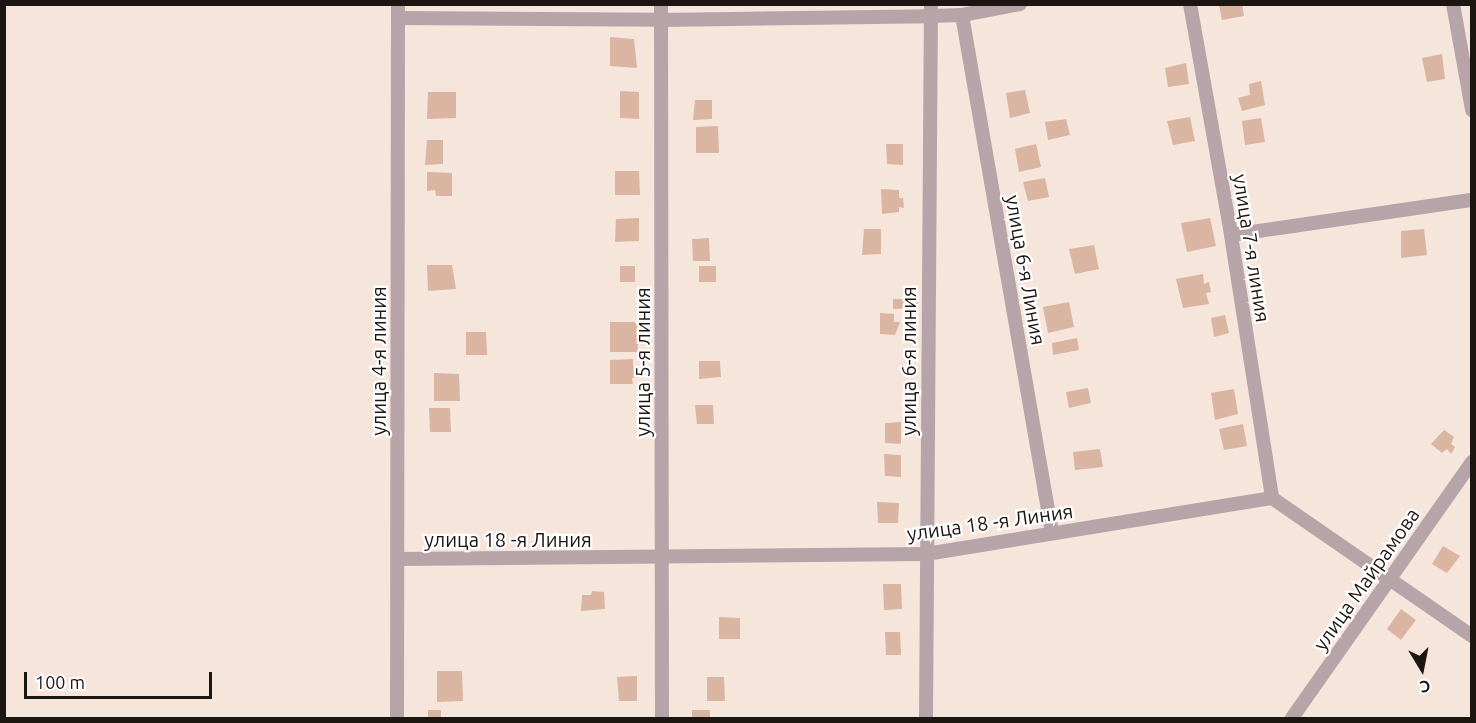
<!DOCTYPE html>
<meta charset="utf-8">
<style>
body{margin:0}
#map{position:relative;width:1476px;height:723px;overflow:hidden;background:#f6e5db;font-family:Ubuntu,sans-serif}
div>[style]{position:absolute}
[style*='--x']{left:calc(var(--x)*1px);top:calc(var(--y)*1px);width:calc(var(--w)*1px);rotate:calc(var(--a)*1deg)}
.building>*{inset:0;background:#dab5a1}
.minor>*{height:14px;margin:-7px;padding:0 7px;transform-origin:7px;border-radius:7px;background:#b7a4a9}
span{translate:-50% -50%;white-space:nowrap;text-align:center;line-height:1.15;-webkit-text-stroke:4.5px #fff;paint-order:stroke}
.street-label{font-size:20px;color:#1c1613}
.frame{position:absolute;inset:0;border:6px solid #1c1613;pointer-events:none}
.north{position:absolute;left:1392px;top:639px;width:60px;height:60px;-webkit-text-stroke:4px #fff;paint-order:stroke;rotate:170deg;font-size:16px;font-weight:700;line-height:24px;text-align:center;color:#1c1613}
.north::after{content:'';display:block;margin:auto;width:21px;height:27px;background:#1c1613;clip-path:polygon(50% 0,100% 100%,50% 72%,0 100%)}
.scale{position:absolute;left:24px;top:672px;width:188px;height:27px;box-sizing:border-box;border:3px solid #1c1613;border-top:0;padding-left:8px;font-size:18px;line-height:21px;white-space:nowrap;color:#1c1613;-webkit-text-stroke:4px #fff;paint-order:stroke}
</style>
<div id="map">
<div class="building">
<div style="clip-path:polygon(1242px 4px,1244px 16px,1222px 20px,1219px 5px)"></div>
<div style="clip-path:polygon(610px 37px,634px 39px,637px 68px,610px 66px)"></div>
<div style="clip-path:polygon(1442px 54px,1445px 79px,1427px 82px,1422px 58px)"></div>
<div style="clip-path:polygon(1186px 63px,1189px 84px,1168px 87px,1165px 68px)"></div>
<div style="clip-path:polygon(1261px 81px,1265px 105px,1242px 111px,1238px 98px,1250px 95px,1249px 84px)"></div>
<div style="clip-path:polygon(1025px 90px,1030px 113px,1010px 118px,1006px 93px)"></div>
<div style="clip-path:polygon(620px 91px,639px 92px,639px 119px,620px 118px)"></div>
<div style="clip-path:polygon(428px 92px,456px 92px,456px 118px,427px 119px)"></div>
<div style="clip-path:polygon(695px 100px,712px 100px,712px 119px,693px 120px)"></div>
<div style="clip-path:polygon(1190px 117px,1195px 141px,1173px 145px,1167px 121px)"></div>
<div style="clip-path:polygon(1261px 118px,1265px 142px,1245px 145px,1242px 121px)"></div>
<div style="clip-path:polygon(1066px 119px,1070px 135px,1048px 140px,1045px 122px)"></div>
<div style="clip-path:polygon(718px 126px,719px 153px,696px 153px,696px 127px)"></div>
<div style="clip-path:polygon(427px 140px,443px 140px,443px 164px,425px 165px)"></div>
<div style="clip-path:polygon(886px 144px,903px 144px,903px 165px,887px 164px)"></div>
<div style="clip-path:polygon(1036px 144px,1041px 167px,1019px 172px,1015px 149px)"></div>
<div style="clip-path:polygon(615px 171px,639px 171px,640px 195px,615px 195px)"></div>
<div style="clip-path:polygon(427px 172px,452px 173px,452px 196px,436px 196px,435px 190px,427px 191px)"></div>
<div style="clip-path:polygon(1045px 178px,1049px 197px,1028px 201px,1023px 182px)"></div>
<div style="clip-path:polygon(881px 189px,899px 190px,899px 198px,903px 198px,904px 208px,899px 207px,899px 212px,882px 214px)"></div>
<div style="clip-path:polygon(639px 218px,639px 241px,615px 242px,616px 219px)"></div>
<div style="clip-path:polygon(1210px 218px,1216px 246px,1187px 252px,1181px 223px)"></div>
<div style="clip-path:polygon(864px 229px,881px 229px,881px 254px,862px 255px)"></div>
<div style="clip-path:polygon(1424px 229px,1427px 255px,1401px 258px,1401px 231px)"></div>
<div style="clip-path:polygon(709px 238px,710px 261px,693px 261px,692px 239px)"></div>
<div style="clip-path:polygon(1094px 245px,1099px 269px,1075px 274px,1069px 249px)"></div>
<div style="clip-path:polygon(427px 265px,452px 265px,456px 289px,428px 291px)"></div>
<div style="clip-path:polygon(620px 266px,635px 266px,635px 282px,620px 282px)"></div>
<div style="clip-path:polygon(699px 266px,716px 266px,716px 282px,699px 282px)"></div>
<div style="clip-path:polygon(1203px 274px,1204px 284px,1209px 282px,1211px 292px,1206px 293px,1209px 304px,1183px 308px,1176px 279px)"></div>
<div style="clip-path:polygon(893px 299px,918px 299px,918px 308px,893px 309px)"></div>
<div style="clip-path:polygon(1069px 302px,1074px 327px,1048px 333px,1043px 307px)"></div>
<div style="clip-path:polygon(880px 313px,894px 314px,894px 322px,900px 322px,895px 335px,880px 334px)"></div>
<div style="clip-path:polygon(1225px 315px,1229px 333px,1214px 337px,1211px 318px)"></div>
<div style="clip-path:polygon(610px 322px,637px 322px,638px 352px,610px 352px)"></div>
<div style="clip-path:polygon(466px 332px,486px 332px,487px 355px,466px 355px)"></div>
<div style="clip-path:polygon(1077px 338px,1079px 350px,1053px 355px,1052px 343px)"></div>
<div style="clip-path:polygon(633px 359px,633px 366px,637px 366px,637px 377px,632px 378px,633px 384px,610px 384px,610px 360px)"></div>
<div style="clip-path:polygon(699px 361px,720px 361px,721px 377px,699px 379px)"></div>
<div style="clip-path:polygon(434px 373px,459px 374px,460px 401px,434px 401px)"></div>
<div style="clip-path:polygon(1088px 388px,1091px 403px,1069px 408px,1066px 392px)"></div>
<div style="clip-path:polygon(1234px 389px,1238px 414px,1215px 420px,1211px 393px)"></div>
<div style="clip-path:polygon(695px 405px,713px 405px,714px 424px,697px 424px)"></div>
<div style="clip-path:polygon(429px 408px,450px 408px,451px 432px,430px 432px)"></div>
<div style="clip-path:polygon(901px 422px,901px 444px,885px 443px,885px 423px)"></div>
<div style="clip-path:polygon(1243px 424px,1247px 446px,1224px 450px,1219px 429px)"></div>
<div style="clip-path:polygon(1444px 430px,1454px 437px,1451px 444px,1455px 447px,1451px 454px,1447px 449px,1442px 453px,1431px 444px)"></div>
<div style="clip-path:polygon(1100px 449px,1103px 467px,1075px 470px,1073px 452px)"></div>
<div style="clip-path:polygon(884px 454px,901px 455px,901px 477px,885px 476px)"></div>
<div style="clip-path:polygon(877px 502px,899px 503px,898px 523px,878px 523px)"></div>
<div style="clip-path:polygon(1443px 546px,1460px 556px,1447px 573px,1432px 564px)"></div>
<div style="clip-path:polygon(883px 584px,901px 584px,902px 609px,884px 610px)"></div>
<div style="clip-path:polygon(592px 591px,604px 592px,605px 609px,581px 611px,582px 595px,591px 595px)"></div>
<div style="clip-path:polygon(1401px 609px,1416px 620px,1401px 640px,1387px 629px)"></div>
<div style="clip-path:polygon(719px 617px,740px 618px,740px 639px,719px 639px)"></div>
<div style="clip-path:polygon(885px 632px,900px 632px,901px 655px,886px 655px)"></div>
<div style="clip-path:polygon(437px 671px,462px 671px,463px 701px,437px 702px)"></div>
<div style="clip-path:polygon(637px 676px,637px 701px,619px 701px,617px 677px)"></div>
<div style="clip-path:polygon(707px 677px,724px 677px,725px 701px,707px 701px)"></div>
<div style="clip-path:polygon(428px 710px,441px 710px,441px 718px,428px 718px)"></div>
<div style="clip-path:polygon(692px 710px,710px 710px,710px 718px,692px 718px)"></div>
</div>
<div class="minor">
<div style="--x:661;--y:4;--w:714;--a:89.92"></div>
<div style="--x:1190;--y:4;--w:235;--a:79.9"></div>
<div style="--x:1231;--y:235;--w:266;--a:81.1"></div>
<div style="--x:1453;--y:4;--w:108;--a:79.8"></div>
<div style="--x:962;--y:15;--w:526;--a:80.14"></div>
<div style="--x:398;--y:18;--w:263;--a:0.4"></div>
<div style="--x:661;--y:20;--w:270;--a:-0.8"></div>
<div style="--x:931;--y:16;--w:31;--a:-2"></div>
<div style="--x:962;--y:15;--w:59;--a:-10.7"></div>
<div style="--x:1231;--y:235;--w:244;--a:-8.3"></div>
<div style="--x:398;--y:559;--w:528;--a:-0.54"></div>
<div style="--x:926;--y:554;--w:351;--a:-9.2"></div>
<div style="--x:1272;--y:498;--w:243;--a:34.6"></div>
<div style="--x:397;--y:718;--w:714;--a:-89.92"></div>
<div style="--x:926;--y:718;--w:714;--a:-89.6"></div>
<div style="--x:1292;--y:718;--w:313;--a:-54.9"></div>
</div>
<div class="street-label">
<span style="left:1252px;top:248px;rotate:81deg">улица 7-я линия</span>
<span style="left:1026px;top:270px;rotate:80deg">улица 6-я Линия</span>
<span style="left:378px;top:361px;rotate:-90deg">улица 4-я линия</span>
<span style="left:908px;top:361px;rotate:-90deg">улица 6-я линия</span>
<span style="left:642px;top:362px;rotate:-90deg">улица 5-я линия</span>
<span style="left:990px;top:522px;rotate:-8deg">улица 18 -я Линия</span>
<span style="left:508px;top:539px">улица 18 -я Линия</span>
<span style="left:1366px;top:579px;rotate:-55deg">улица Майрамова</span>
</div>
<div class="frame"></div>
<div class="north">С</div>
<div class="scale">100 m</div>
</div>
